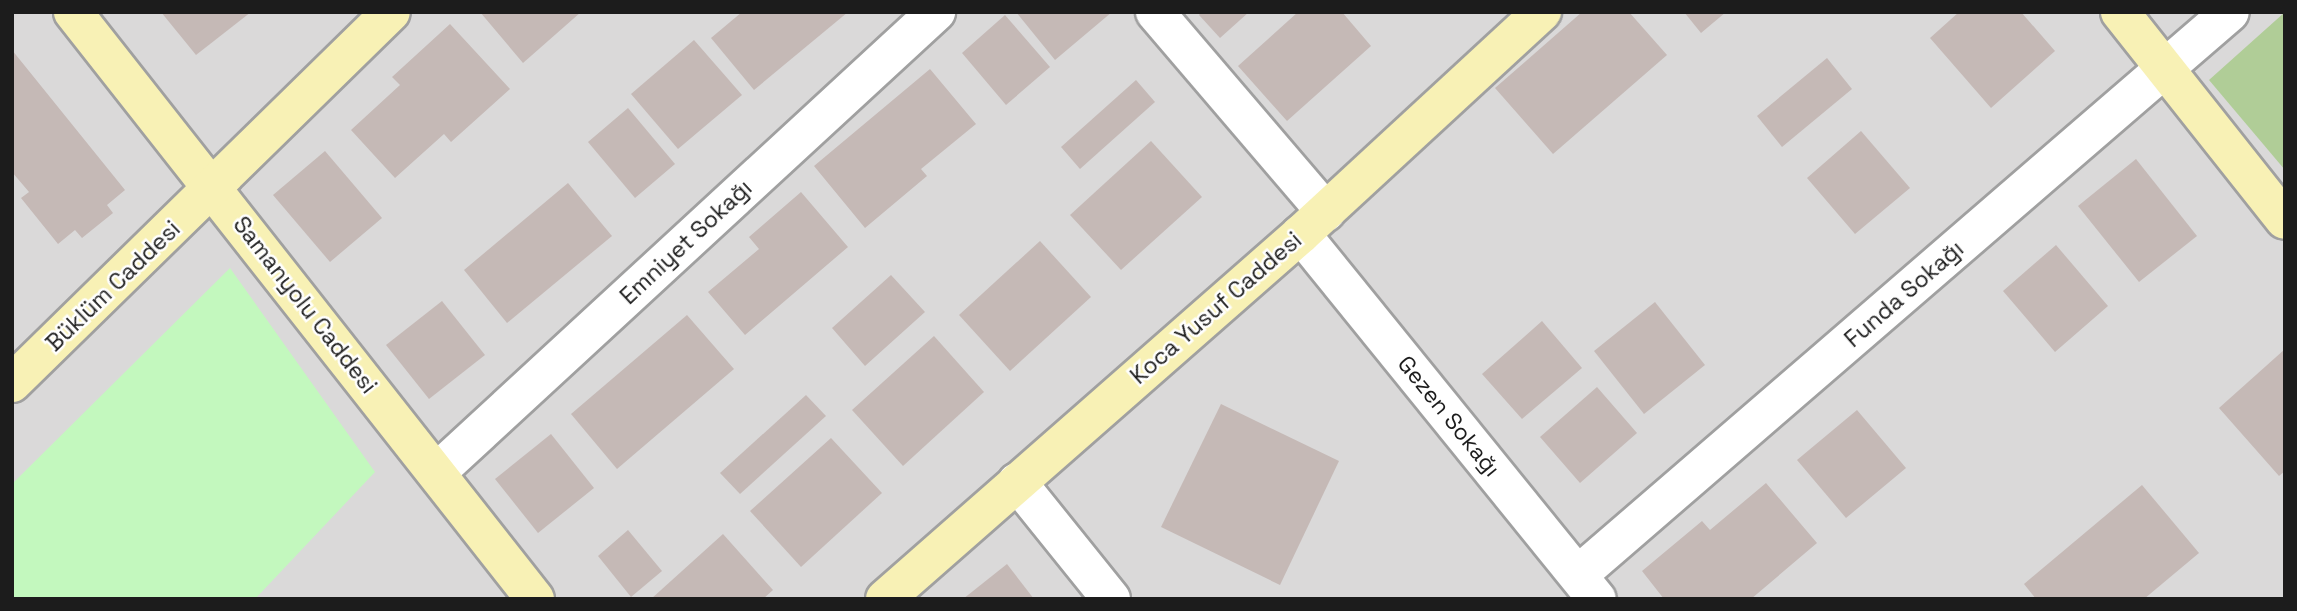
<!DOCTYPE html>
<meta charset="utf-8">
<style>
body{margin:0}
#map{position:relative;width:2297px;height:611px;overflow:hidden;background:#eee8e2;font-family:"Space Grotesk",sans-serif}
div>[style]{position:absolute}
[style*='--x']{left:calc(var(--x)*1px);top:calc(var(--y)*1px);width:calc(var(--w)*1px);rotate:calc(var(--a)*1deg)}
.residential>*{inset:0;background:#dad9d9}
.forest>*{inset:0;background:#b0cd97}
.park>*{inset:0;background:#c3f8be}
.building>*{inset:0;background:#c5b9b6}
.roads{filter:drop-shadow(2px 0 #a0a0a0) drop-shadow(-2px 0 #a0a0a0) drop-shadow(0 2px #a0a0a0) drop-shadow(0 -2px #a0a0a0)}
.street>*{height:38px;margin:-19px;padding:0 19px;transform-origin:19px;border-radius:19px;background:#fff}
.secondary>*{height:38px;margin:-19px;padding:0 19px;transform-origin:19px;border-radius:19px;background:#f8f1b5}
span{translate:-50% -50%;white-space:nowrap;text-align:center;line-height:1.15;-webkit-text-stroke:5px #fff;paint-order:stroke}
.street-label{font-size:23px;color:#1c1c1c}
.frame{position:absolute;inset:0;border:14px solid #1c1c1c;pointer-events:none}
</style>
<div id="map">
<div class="residential">
<div style="clip-path:polygon(12px 12px,2285px 12px,2285px 599px,12px 599px)"></div>
</div>
<div class="forest">
<div style="clip-path:polygon(2285px 12px,2285px 170px,2209px 80px)"></div>
</div>
<div class="park">
<div style="clip-path:polygon(230px 268px,375px 472px,255px 599px,12px 599px,12px 484px)"></div>
</div>
<div class="building">
<div style="clip-path:polygon(161px 12px,251px 12px,196px 55px)"></div>
<div style="clip-path:polygon(480px 12px,581px 12px,523px 63px)"></div>
<div style="clip-path:polygon(742px 12px,848px 12px,754px 90px,711px 38px)"></div>
<div style="clip-path:polygon(1016px 12px,1112px 12px,1055px 60px)"></div>
<div style="clip-path:polygon(1201px 12px,1249px 12px,1220px 38px,1199px 15px)"></div>
<div style="clip-path:polygon(1298px 12px,1342px 12px,1371px 46px,1287px 121px,1238px 66px)"></div>
<div style="clip-path:polygon(1582px 12px,1629px 12px,1667px 55px,1553px 154px,1495px 88px)"></div>
<div style="clip-path:polygon(1684px 12px,1726px 12px,1701px 33px)"></div>
<div style="clip-path:polygon(1959px 12px,2021px 12px,2055px 51px,1991px 108px,1930px 38px)"></div>
<div style="clip-path:polygon(1005px 15px,1050px 67px,1006px 105px,962px 53px)"></div>
<div style="clip-path:polygon(450px 24px,510px 89px,451px 142px,444px 134px,395px 178px,351px 130px,400px 85px,392px 77px)"></div>
<div style="clip-path:polygon(694px 40px,742px 95px,678px 149px,631px 94px)"></div>
<div style="clip-path:polygon(12px 50px,125px 190px,107px 205px,113px 213px,82px 238px,75px 230px,58px 244px,21px 198px,29px 192px,12px 172px)"></div>
<div style="clip-path:polygon(1827px 58px,1852px 89px,1782px 147px,1757px 116px)"></div>
<div style="clip-path:polygon(930px 69px,976px 124px,921px 169px,927px 176px,865px 228px,814px 166px)"></div>
<div style="clip-path:polygon(1136px 80px,1155px 102px,1080px 169px,1061px 147px)"></div>
<div style="clip-path:polygon(628px 108px,675px 164px,635px 198px,588px 142px)"></div>
<div style="clip-path:polygon(1861px 131px,1910px 188px,1855px 234px,1807px 178px)"></div>
<div style="clip-path:polygon(1151px 141px,1202px 197px,1121px 270px,1070px 215px)"></div>
<div style="clip-path:polygon(325px 151px,382px 218px,330px 262px,273px 195px)"></div>
<div style="clip-path:polygon(2136px 159px,2197px 236px,2139px 282px,2078px 206px)"></div>
<div style="clip-path:polygon(568px 183px,612px 236px,507px 323px,464px 270px)"></div>
<div style="clip-path:polygon(801px 192px,848px 247px,745px 335px,708px 292px,759px 249px,749px 237px)"></div>
<div style="clip-path:polygon(1040px 241px,1091px 297px,1010px 371px,959px 315px)"></div>
<div style="clip-path:polygon(2056px 245px,2108px 306px,2055px 352px,2003px 291px)"></div>
<div style="clip-path:polygon(891px 275px,925px 312px,865px 366px,832px 328px)"></div>
<div style="clip-path:polygon(442px 301px,485px 355px,429px 399px,386px 345px)"></div>
<div style="clip-path:polygon(1655px 302px,1705px 365px,1644px 414px,1594px 351px)"></div>
<div style="clip-path:polygon(687px 315px,734px 369px,617px 469px,571px 414px)"></div>
<div style="clip-path:polygon(1542px 321px,1582px 368px,1522px 419px,1482px 374px)"></div>
<div style="clip-path:polygon(934px 336px,984px 392px,903px 466px,852px 410px)"></div>
<div style="clip-path:polygon(2285px 349px,2285px 471px,2279px 476px,2219px 408px)"></div>
<div style="clip-path:polygon(1597px 387px,1637px 433px,1580px 483px,1540px 437px)"></div>
<div style="clip-path:polygon(806px 395px,826px 416px,740px 494px,720px 473px)"></div>
<div style="clip-path:polygon(1221px 404px,1339px 461px,1280px 585px,1161px 527px)"></div>
<div style="clip-path:polygon(1857px 410px,1906px 468px,1846px 518px,1797px 460px)"></div>
<div style="clip-path:polygon(551px 434px,594px 488px,538px 533px,495px 479px)"></div>
<div style="clip-path:polygon(831px 438px,882px 493px,801px 567px,750px 511px)"></div>
<div style="clip-path:polygon(1766px 483px,1817px 543px,1751px 599px,1664px 599px,1642px 571px,1702px 521px,1710px 530px)"></div>
<div style="clip-path:polygon(2142px 485px,2199px 553px,2144px 599px,2036px 599px,2024px 584px)"></div>
<div style="clip-path:polygon(628px 530px,662px 571px,631px 597px,598px 556px)"></div>
<div style="clip-path:polygon(723px 534px,773px 590px,763px 599px,651px 599px)"></div>
<div style="clip-path:polygon(1007px 564px,1034px 599px,963px 599px)"></div>
</div>
<div class="roads">
<div class="street">
<div style="--x:1155;--y:12;--w:263;--a:49.5"></div>
<div style="--x:1301;--y:234;--w:470;--a:51"></div>
<div style="--x:437;--y:472;--w:679;--a:-42.67"></div>
<div style="--x:1017;--y:482;--w:150;--a:51.2"></div>
<div style="--x:1578;--y:575;--w:861;--a:-40.81"></div>
</div>
<div class="secondary">
<div style="--x:73;--y:12;--w:747;--a:51.8"></div>
<div style="--x:2120;--y:12;--w:265;--a:51.6"></div>
<div style="--x:12;--y:383;--w:530;--a:-44.39"></div>
<div style="--x:885;--y:599;--w:553;--a:-41.26"></div>
<div style="--x:1301;--y:234;--w:328;--a:-42.7"></div>
</div>
</div>
<div class="street-label">
<span style="left:686px;top:242px;rotate:-43deg">Emniyet Sokağı</span>
<span style="left:113px;top:286px;rotate:-44deg">Büklüm Caddesi</span>
<span style="left:1904px;top:294px;rotate:-41deg">Funda Sokağı</span>
<span style="left:305px;top:305px;rotate:52deg">Samanyolu Caddesi</span>
<span style="left:1216px;top:308px;rotate:-41deg">Koca Yusuf Caddesi</span>
<span style="left:1449px;top:416px;rotate:51deg">Gezen Sokağı</span>
</div>
<div class="frame"></div>
</div>
